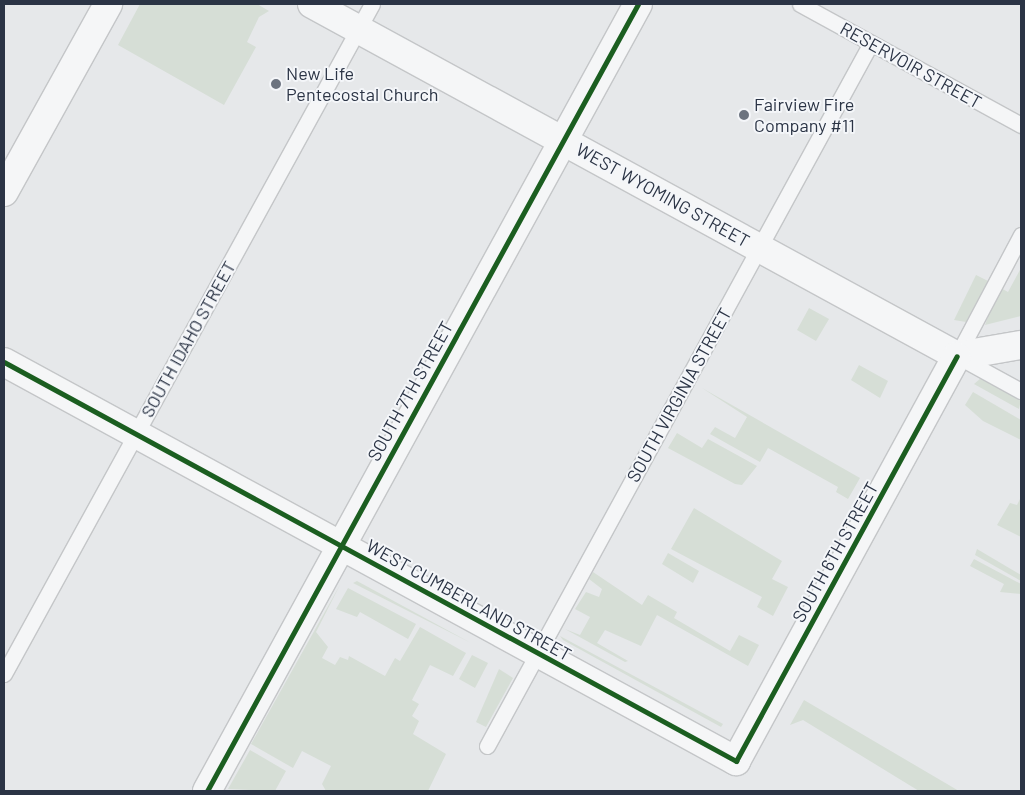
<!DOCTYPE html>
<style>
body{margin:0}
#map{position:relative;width:1025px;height:795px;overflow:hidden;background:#e6e8ea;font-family:Barlow,sans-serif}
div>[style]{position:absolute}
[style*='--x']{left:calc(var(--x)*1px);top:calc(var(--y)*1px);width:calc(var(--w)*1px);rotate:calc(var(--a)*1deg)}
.green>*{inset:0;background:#d6ded6}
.roads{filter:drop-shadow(1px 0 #c4c6c8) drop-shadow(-1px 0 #c4c6c8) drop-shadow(0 1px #c4c6c8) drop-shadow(0 -1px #c4c6c8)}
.lane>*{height:15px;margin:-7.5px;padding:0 7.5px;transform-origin:7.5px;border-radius:7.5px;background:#f5f6f7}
.street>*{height:28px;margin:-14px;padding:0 14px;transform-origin:14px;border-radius:14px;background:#f5f6f7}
.cycleway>*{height:5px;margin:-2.5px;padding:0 2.5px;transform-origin:2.5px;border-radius:2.5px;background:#1b5e20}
.dots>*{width:14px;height:14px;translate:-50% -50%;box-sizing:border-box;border:2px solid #f4f6f9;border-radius:50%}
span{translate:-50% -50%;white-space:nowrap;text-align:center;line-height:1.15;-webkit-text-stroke:4px #f4f6f9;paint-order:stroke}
.street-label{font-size:18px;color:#2b3445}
.poi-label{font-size:18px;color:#2b3445}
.left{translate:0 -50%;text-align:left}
.frame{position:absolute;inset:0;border:5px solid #2b3445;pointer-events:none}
</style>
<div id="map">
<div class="green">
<div style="clip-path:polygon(140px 4px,257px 4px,269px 11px,259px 17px,247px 42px,256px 47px,224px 105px,118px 45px)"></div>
<div style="clip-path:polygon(1021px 268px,1021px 316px,985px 325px,999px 287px,1008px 292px)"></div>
<div style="clip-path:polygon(976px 275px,988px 281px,966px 322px,954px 320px)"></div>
<div style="clip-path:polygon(809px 308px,829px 319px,816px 341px,797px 330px)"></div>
<div style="clip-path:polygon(859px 365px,888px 381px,880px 398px,851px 380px)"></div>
<div style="clip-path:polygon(981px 378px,1021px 399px,1019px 409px,974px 384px)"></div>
<div style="clip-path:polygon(702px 388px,860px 478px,848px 499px,836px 492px,838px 487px,768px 448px,760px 462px,710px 434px,715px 427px,735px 438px,747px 417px)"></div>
<div style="clip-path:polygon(973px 392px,1021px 420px,1021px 440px,983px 421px,965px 405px)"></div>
<div style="clip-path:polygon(677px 433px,702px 448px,708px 439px,757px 466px,742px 485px,735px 484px,668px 448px)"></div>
<div style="clip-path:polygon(1021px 497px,1021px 537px,997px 525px,1010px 503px,1017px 505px)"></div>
<div style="clip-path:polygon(694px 508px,782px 561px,772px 579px,788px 587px,773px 616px,757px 607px,762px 597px,671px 549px)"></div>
<div style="clip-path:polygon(977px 549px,1021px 575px,1021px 581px,975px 555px)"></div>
<div style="clip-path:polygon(668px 553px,699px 571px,693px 583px,662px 564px)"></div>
<div style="clip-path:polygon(974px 559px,1021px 584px,1021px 594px,1000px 592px,1004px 584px,970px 566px)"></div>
<div style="clip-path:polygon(593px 572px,642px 605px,648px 595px,677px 612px,674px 618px,730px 651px,739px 635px,759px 645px,748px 666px,657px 615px,641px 646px,605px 630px,597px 643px,628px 661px,625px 662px,565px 629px,580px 635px,590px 617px,575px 609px,586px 592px,599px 597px,602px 589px,589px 579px)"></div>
<div style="clip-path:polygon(357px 581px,471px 643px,353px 583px)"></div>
<div style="clip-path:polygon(341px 583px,316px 632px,328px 647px,322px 658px,335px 665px,340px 657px,348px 660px,349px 656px,385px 676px,395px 658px,400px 661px,420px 627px,466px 653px,453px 676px,430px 665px,412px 700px,419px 704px,412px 716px,419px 721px,413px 734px,446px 754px,428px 791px,326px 791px,322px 784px,331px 766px,302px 751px,293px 768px,251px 744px)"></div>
<div style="clip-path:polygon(348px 588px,416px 624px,408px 639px,360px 612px,357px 617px,336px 609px)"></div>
<div style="clip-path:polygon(560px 636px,723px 724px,721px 727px,563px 640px)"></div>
<div style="clip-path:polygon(472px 655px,488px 663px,475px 688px,459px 679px)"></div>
<div style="clip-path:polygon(499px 669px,513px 678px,486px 727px,476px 722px)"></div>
<div style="clip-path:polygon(804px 700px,959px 791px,919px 791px,803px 720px,790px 725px)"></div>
<div style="clip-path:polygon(250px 750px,286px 771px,275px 791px,228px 789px)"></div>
</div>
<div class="roads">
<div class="lane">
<div style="--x:800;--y:4;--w:252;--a:28.7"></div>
<div style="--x:1021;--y:235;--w:137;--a:117.9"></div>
<div style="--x:957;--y:356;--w:73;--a:28.7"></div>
<div style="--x:4;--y:674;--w:764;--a:-61.22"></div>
<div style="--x:487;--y:746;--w:801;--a:-61.36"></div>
</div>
<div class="street">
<div style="--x:312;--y:4;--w:735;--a:28.62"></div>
<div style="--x:957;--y:356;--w:65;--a:-9.8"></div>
<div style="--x:4;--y:192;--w:215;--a:-61"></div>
<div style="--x:4;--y:362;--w:834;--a:28.59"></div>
<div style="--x:736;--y:761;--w:461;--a:-61.4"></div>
<div style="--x:207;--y:791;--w:897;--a:-61.29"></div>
</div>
</div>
<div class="cycleway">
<div style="--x:4;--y:362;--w:834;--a:28.59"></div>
<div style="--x:736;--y:761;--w:461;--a:-61.4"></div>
<div style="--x:207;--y:791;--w:897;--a:-61.29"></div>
</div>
<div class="dots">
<div style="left:276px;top:84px;background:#6c737f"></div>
<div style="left:744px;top:115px;background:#6c737f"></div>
</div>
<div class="street-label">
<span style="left:911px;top:65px;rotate:29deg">RESERVOIR STREET</span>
<span style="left:663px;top:195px;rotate:29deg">WEST WYOMING STREET</span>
<span style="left:188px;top:339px;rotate:-61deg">SOUTH IDAHO STREET</span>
<span style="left:410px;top:391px;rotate:-61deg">SOUTH 7TH STREET</span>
<span style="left:679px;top:395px;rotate:-61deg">SOUTH VIRGINIA STREET</span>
<span style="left:835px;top:552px;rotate:-61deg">SOUTH 6TH STREET</span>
<span style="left:469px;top:600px;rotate:29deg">WEST CUMBERLAND STREET</span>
</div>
<div class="poi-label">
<span class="left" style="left:286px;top:84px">New Life<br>Pentecostal Church</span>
<span class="left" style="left:754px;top:115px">Fairview Fire<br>Company #11</span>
</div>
<div class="frame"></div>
</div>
